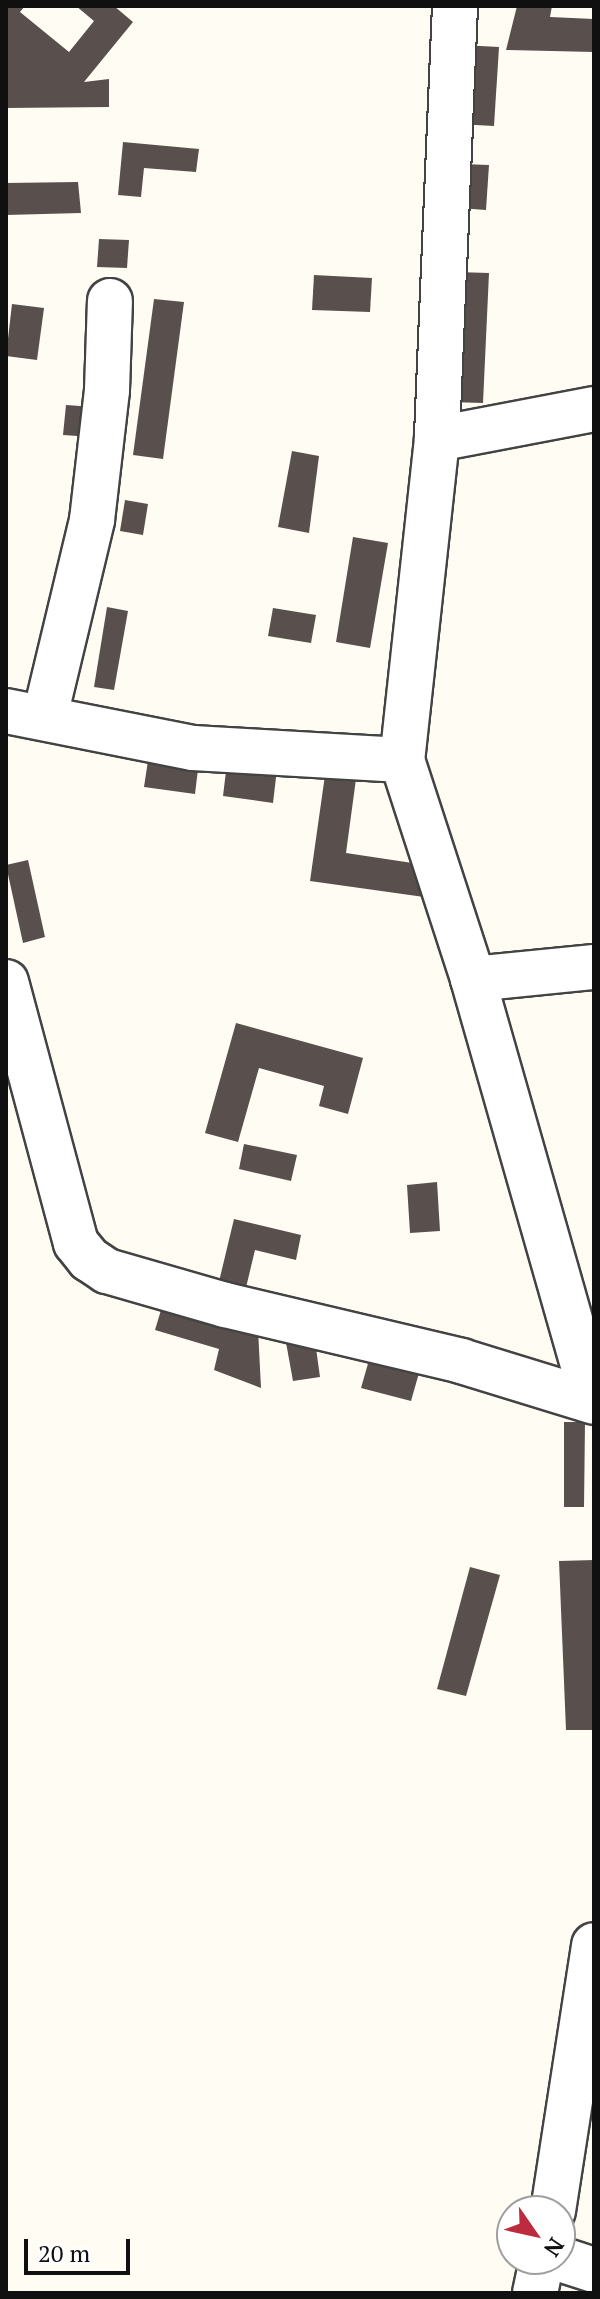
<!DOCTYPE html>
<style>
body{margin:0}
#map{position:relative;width:600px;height:2299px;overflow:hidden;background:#fffcf4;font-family:"PT Serif",serif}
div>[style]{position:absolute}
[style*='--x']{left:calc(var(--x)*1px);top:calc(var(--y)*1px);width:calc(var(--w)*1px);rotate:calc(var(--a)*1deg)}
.building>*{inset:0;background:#59504d}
.roads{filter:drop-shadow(2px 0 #434343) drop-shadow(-2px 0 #434343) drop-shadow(0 2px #434343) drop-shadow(0 -2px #434343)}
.minor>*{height:44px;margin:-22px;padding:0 22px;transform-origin:22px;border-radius:22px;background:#fff}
span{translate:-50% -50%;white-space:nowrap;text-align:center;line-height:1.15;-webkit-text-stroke:8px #fff;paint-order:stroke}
.frame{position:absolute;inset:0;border:8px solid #101010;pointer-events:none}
.north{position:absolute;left:496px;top:2195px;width:80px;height:80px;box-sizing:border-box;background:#fff;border:2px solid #9f9f9f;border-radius:50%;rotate:124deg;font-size:22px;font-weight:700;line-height:32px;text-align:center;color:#101010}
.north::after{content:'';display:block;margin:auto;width:28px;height:36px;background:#bd2b3e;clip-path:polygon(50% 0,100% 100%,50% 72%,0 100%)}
.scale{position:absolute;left:24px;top:2239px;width:106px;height:36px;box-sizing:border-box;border:4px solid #101010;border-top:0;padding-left:10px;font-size:24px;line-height:28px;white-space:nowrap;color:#101010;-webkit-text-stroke:6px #fff;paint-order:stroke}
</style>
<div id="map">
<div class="building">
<div style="clip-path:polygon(6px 6px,25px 6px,20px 12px,69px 52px,94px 21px,76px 6px,114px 6px,133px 22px,84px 82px,109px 79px,109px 107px,6px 108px)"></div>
<div style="clip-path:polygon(517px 6px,552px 6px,550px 17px,594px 19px,594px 52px,506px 50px)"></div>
<div style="clip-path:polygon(462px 45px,499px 47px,494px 126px,457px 124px)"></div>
<div style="clip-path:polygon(123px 142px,199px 149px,196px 172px,144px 168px,141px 197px,118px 195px)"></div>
<div style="clip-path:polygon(462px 164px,489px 165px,486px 210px,459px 208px)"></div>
<div style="clip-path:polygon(78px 182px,81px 213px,6px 215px,6px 183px)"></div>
<div style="clip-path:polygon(99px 239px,129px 240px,127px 268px,97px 267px)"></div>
<div style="clip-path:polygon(456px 272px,489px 273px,483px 403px,450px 402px)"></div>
<div style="clip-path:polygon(314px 275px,372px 278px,370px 312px,312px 310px)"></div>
<div style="clip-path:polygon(154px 299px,184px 302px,163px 459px,133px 455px)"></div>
<div style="clip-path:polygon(12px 304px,44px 308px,37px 360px,6px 356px)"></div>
<div style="clip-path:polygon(66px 405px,94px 407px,92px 437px,63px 435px)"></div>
<div style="clip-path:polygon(292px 451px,319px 456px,309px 533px,278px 527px)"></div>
<div style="clip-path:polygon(125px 500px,148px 504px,143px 535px,120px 531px)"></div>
<div style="clip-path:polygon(353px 537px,388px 543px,370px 648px,336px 642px)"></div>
<div style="clip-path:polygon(107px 607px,128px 611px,114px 690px,94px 687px)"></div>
<div style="clip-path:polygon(273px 608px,316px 615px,311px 643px,268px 636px)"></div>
<div style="clip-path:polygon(149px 754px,199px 761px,195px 794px,144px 787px)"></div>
<div style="clip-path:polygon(227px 763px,277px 769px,273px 803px,223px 796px)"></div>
<div style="clip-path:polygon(325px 775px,356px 779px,346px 853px,419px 864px,424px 897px,310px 881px)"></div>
<div style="clip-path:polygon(28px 860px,45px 937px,23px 943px,6px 865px)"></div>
<div style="clip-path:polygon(236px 1023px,363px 1058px,348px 1114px,319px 1106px,324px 1086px,259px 1068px,238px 1142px,205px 1133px)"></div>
<div style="clip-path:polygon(244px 1144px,297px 1155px,291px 1181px,239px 1169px)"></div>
<div style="clip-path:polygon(437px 1182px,440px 1231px,410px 1233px,407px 1185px)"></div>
<div style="clip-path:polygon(234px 1219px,301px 1235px,296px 1260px,255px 1250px,244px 1296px,217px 1290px)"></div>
<div style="clip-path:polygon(164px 1300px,258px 1329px,261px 1388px,214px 1370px,219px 1349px,155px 1330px)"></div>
<div style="clip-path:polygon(285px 1337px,316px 1348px,320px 1377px,293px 1381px)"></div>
<div style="clip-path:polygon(369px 1360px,419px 1373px,411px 1401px,361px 1388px)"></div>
<div style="clip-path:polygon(564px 1422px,585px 1422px,584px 1507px,564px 1507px)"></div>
<div style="clip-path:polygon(594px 1560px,594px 1730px,566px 1730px,559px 1561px)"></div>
<div style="clip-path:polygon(470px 1567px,500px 1575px,466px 1696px,437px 1689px)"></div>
</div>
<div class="roads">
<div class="minor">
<div style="--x:455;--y:6;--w:433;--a:92.4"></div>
<div style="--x:437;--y:439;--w:323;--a:96.2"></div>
<div style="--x:402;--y:760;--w:230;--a:72"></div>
<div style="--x:473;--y:979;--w:436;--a:74.1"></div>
<div style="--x:437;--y:439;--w:160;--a:-10.8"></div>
<div style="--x:6;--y:711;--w:191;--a:11.2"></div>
<div style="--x:193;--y:748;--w:209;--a:3.3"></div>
<div style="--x:45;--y:716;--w:202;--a:-76.5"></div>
<div style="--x:92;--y:520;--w:131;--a:-83.4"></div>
<div style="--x:107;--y:390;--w:89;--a:-88.1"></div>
<div style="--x:473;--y:979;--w:122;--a:-5.7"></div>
<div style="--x:6;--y:982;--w:270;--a:75"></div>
<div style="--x:76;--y:1243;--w:21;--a:51"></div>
<div style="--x:89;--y:1259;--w:22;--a:34"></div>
<div style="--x:107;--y:1271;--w:123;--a:16.1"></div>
<div style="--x:225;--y:1305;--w:243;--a:13.3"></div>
<div style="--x:461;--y:1361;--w:139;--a:17.1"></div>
<div style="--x:553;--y:2211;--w:269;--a:-81.2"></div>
<div style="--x:560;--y:2259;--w:36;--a:18"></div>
<div style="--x:535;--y:2293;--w:35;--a:-78"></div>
</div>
</div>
<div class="frame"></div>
<div class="north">N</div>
<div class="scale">20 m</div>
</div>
